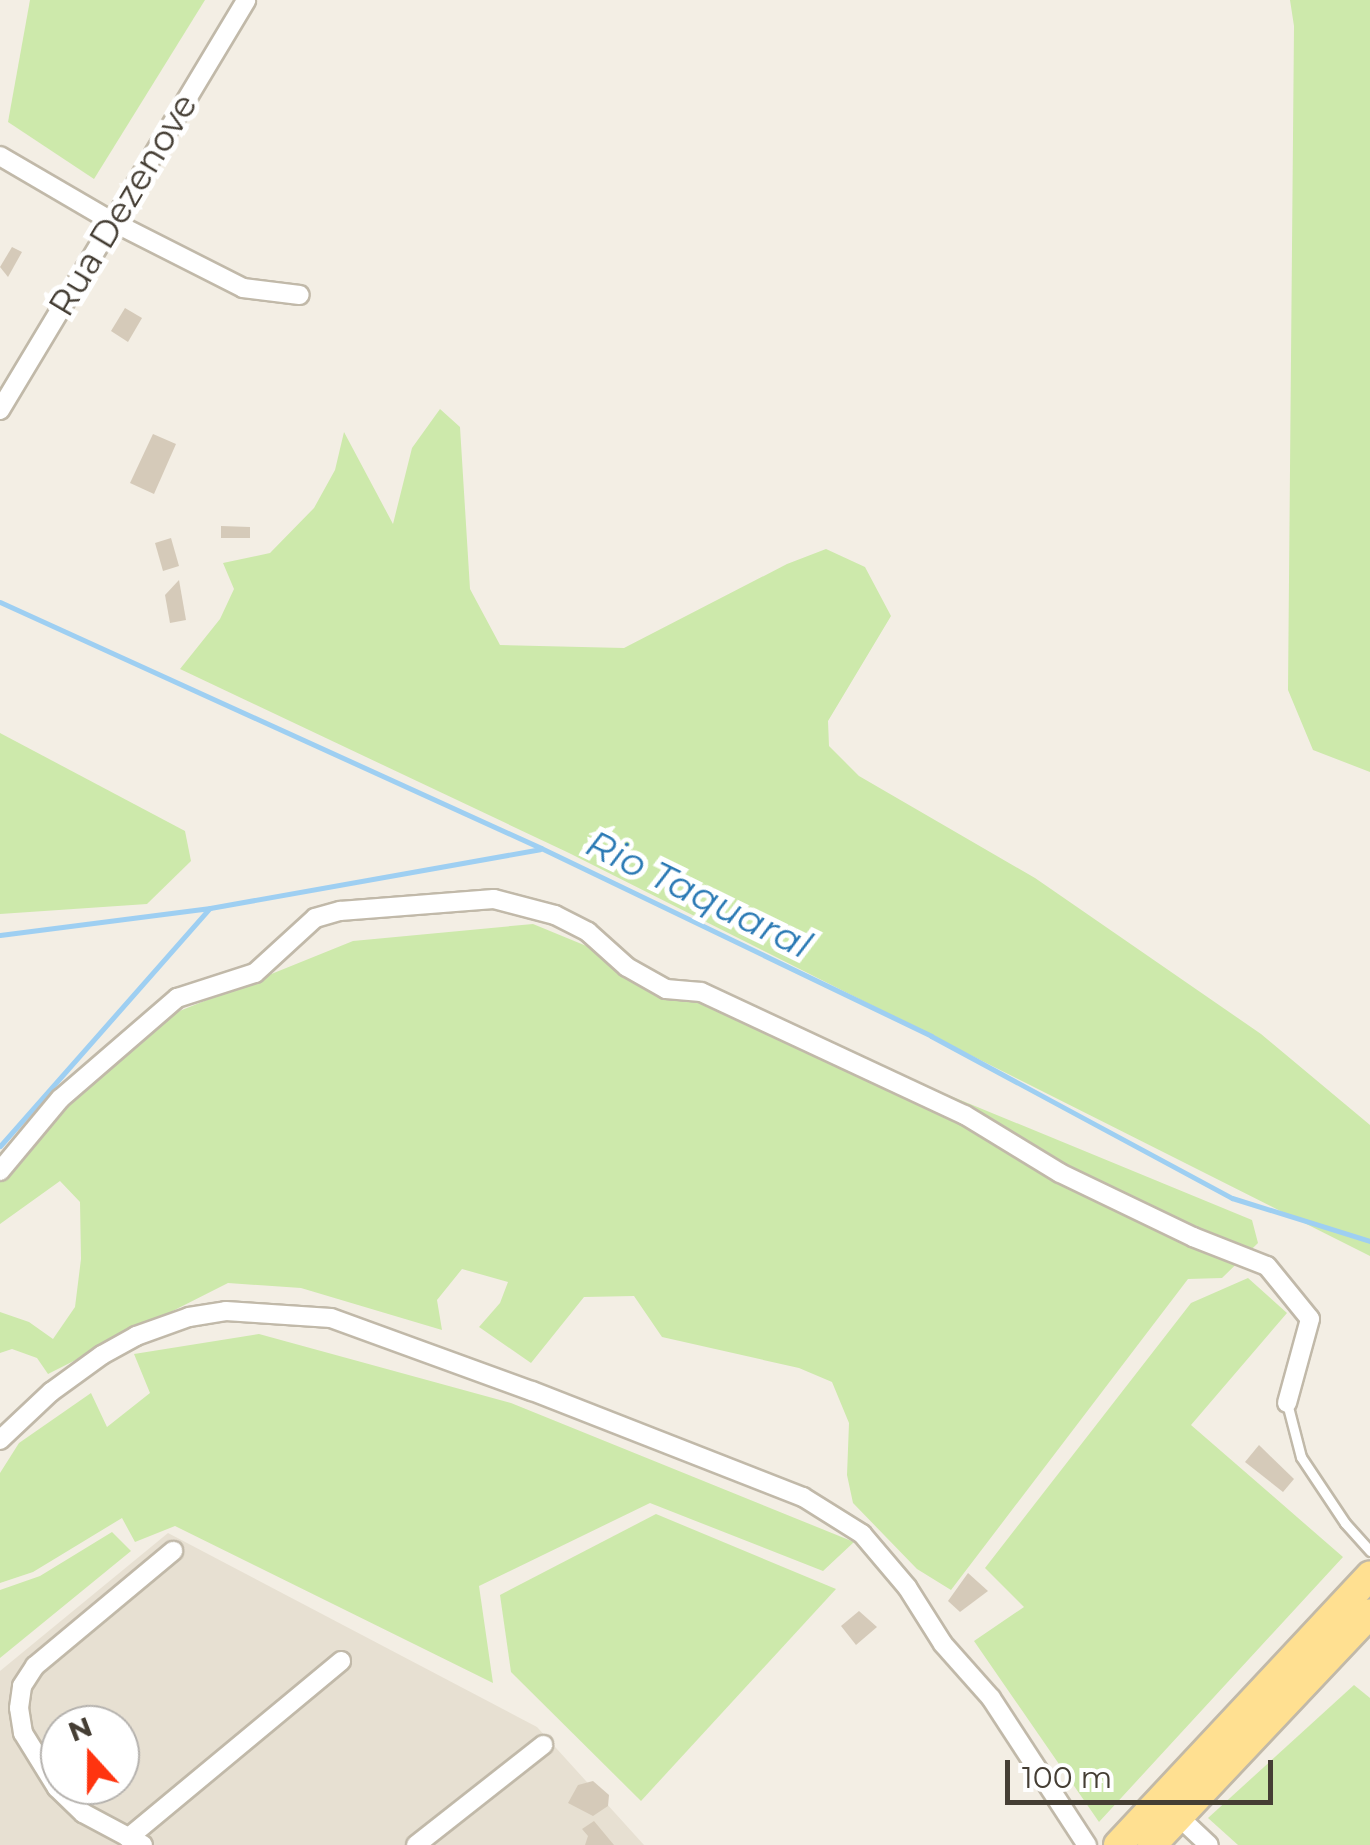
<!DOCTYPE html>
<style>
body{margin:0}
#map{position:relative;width:1370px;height:1845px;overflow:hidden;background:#f3eee4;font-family:Montserrat,sans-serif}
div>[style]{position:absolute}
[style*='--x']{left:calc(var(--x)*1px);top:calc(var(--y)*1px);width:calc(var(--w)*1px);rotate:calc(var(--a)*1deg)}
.residential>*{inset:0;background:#e7e0d2}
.green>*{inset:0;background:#cde9ab}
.stream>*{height:5px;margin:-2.5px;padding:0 2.5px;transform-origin:2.5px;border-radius:2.5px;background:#9ecff2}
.building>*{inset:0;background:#d5cab9}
.roads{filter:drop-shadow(2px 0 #c1b9a9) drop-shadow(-2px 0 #c1b9a9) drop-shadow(0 2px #c1b9a9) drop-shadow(0 -2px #c1b9a9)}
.lane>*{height:9px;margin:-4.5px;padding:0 4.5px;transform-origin:4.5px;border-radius:4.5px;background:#fff}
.street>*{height:18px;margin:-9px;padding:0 9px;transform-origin:9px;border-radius:9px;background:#fff}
.primary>*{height:28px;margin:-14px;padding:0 14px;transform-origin:14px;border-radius:14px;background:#ffe091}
span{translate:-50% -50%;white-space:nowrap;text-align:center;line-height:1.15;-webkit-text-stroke:10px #fff;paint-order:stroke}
.street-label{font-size:35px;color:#453e34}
.water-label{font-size:38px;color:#2a79b4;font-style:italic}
.north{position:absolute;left:40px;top:1705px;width:100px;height:100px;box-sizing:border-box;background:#fff;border:2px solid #b5b2ae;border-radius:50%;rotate:339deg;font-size:28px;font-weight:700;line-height:40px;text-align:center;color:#453e34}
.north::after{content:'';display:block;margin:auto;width:35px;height:45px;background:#ff340f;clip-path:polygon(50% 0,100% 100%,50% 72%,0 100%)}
.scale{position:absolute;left:1005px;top:1760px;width:268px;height:45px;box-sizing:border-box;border:5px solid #453e34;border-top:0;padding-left:12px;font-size:30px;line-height:35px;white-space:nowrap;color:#453e34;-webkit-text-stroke:8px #fff;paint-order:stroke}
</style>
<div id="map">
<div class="residential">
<div style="clip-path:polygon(evenodd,168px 1533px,537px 1727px,644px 1845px,0 1845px,0 1671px,168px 1533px,60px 1725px,120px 1725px,120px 1785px,60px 1785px,60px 1725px)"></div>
</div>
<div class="green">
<div style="clip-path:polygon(30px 0,205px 0,94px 179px,8px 122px)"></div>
<div style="clip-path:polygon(1290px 0,1370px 0,1370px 772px,1313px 750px,1288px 690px,1294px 26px)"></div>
<div style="clip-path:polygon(440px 409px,460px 427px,470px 589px,500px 645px,624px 648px,787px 564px,826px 549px,865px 567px,891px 616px,828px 721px,829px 746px,859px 776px,1035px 878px,1261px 1034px,1370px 1125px,1370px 1256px,569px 853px,180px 669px,220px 619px,234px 589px,223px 563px,270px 553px,314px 508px,335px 470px,344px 432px,393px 524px,412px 448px)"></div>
<div style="clip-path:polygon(0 733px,185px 831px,191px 861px,147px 904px,0 914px)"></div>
<div style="clip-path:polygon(533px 924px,1252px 1220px,1258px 1243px,1222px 1278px,1188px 1279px,951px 1590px,917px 1569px,853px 1503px,847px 1475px,849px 1423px,832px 1382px,799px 1368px,662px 1337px,634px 1296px,584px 1297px,531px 1363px,479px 1327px,500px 1303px,508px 1282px,462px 1269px,437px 1300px,442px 1330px,301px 1288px,228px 1283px,48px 1374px,37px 1358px,12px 1349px,0 1353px,0 1312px,29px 1322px,53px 1339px,75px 1307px,81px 1259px,80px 1202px,60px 1181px,0 1224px,0 1171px,60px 1099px,177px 1012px,353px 941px)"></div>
<div style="clip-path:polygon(1248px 1278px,1287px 1313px,1191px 1425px,1343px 1557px,1099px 1822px,974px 1641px,1024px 1607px,985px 1568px,1191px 1303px)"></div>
<div style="clip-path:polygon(259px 1334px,511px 1403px,854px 1542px,823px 1571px,650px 1503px,479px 1586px,493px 1683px,175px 1526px,135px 1542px,122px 1518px,33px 1572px,0 1583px,0 1473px,19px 1443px,91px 1393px,107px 1427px,150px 1393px,134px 1354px)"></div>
<div style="clip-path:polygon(656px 1514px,836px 1589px,641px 1801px,511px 1672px,500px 1595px)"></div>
<div style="clip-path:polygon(112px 1532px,131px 1551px,0 1658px,0 1590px,40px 1576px)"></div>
<div style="clip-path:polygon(1354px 1685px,1370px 1698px,1370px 1845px,1238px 1845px,1208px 1818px)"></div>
</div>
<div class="stream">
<div style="--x:0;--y:602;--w:594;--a:24.45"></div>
<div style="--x:541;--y:848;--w:433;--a:25.7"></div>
<div style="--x:931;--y:1036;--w:342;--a:28.3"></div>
<div style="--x:1232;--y:1198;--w:145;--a:17.3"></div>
<div style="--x:0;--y:935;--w:212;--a:-7.3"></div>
<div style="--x:0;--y:1146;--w:317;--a:-48.6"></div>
<div style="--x:210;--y:908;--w:335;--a:-10.1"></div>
</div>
<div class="building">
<div style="clip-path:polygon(12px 247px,22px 252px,8px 277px,0 267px)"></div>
<div style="clip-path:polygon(125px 308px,142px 318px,128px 342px,111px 331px)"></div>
<div style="clip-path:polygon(153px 434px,176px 444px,154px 494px,130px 483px)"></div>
<div style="clip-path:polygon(221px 526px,250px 527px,250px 538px,221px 538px)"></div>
<div style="clip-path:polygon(171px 538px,179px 566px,163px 571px,155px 543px)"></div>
<div style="clip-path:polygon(179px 580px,186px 620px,170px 623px,165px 595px)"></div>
<div style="clip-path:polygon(1259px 1445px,1294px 1479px,1283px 1492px,1245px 1462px)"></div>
<div style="clip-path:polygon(968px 1573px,988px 1591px,960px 1612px,948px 1601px)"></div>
<div style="clip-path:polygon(859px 1611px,877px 1627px,856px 1645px,841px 1626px)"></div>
<div style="clip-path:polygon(593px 1781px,609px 1795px,608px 1806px,593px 1816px,568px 1803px,578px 1785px)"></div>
<div style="clip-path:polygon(594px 1821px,614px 1845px,585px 1845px,588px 1836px,582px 1829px)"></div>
</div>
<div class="roads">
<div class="lane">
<div style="--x:1287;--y:1403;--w:56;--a:75.5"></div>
<div style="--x:1301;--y:1457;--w:79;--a:56.3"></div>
<div style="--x:1345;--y:1523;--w:38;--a:48"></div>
</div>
<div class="street">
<div style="--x:0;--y:156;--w:131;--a:30.3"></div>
<div style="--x:113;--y:222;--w:146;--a:26.9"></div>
<div style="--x:243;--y:288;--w:57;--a:7"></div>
<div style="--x:0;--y:410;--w:478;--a:-59"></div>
<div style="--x:0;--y:1171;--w:94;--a:-50.2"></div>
<div style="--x:60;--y:1099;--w:155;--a:-40.8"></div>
<div style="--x:177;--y:998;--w:82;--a:-17.8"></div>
<div style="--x:255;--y:973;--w:81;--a:-42.5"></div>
<div style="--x:315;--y:918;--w:26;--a:-16"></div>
<div style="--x:340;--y:911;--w:154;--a:-4.5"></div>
<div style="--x:494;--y:899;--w:63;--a:14.7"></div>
<div style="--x:555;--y:915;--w:37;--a:27"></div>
<div style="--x:588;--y:932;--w:52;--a:41.9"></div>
<div style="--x:627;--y:967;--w:45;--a:29.4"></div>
<div style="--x:666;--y:989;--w:35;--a:5"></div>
<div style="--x:701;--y:992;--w:291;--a:25"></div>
<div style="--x:965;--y:1115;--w:111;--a:31.4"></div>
<div style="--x:1060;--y:1173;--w:148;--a:25.7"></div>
<div style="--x:1193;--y:1237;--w:79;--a:21.4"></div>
<div style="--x:1267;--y:1266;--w:68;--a:50.9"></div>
<div style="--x:1310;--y:1319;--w:87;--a:105.3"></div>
<div style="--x:0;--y:1440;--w:70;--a:-43.3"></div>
<div style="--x:51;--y:1392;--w:63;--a:-36"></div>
<div style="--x:102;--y:1355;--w:39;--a:-29"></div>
<div style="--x:136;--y:1336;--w:56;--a:-19.7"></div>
<div style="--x:189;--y:1317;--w:37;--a:-9"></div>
<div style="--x:226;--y:1311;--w:105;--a:3.8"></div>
<div style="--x:331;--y:1318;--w:214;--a:20"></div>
<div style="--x:532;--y:1391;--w:291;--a:21.4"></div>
<div style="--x:803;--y:1497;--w:70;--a:32.1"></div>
<div style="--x:862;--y:1534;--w:70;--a:49.7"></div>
<div style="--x:907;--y:1587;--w:67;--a:57.7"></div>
<div style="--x:943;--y:1644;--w:72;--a:48.4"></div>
<div style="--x:991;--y:1698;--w:176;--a:56.9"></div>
<div style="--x:1178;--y:1816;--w:42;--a:43.1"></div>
<div style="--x:128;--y:1838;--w:277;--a:-39.7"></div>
<div style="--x:143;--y:1845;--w:68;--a:-151.9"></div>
<div style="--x:83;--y:1813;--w:36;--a:-136"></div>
<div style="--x:57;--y:1788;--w:65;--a:-121.7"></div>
<div style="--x:23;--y:1733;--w:25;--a:-99"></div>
<div style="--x:19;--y:1708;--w:22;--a:-82"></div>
<div style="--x:22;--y:1686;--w:24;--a:-57"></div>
<div style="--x:35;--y:1666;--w:180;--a:-39.8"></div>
<div style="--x:416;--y:1845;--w:162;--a:-38.2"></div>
</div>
<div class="primary">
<div style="--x:1118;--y:1845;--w:369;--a:-46.9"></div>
<div style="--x:1152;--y:1845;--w:318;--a:-46.7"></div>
</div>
</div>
<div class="street-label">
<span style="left:123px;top:205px;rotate:-59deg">Rua Dezenove</span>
</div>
<div class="water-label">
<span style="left:699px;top:894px;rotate:26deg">Rio Taquaral</span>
</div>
<div class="north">N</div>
<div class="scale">100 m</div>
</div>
